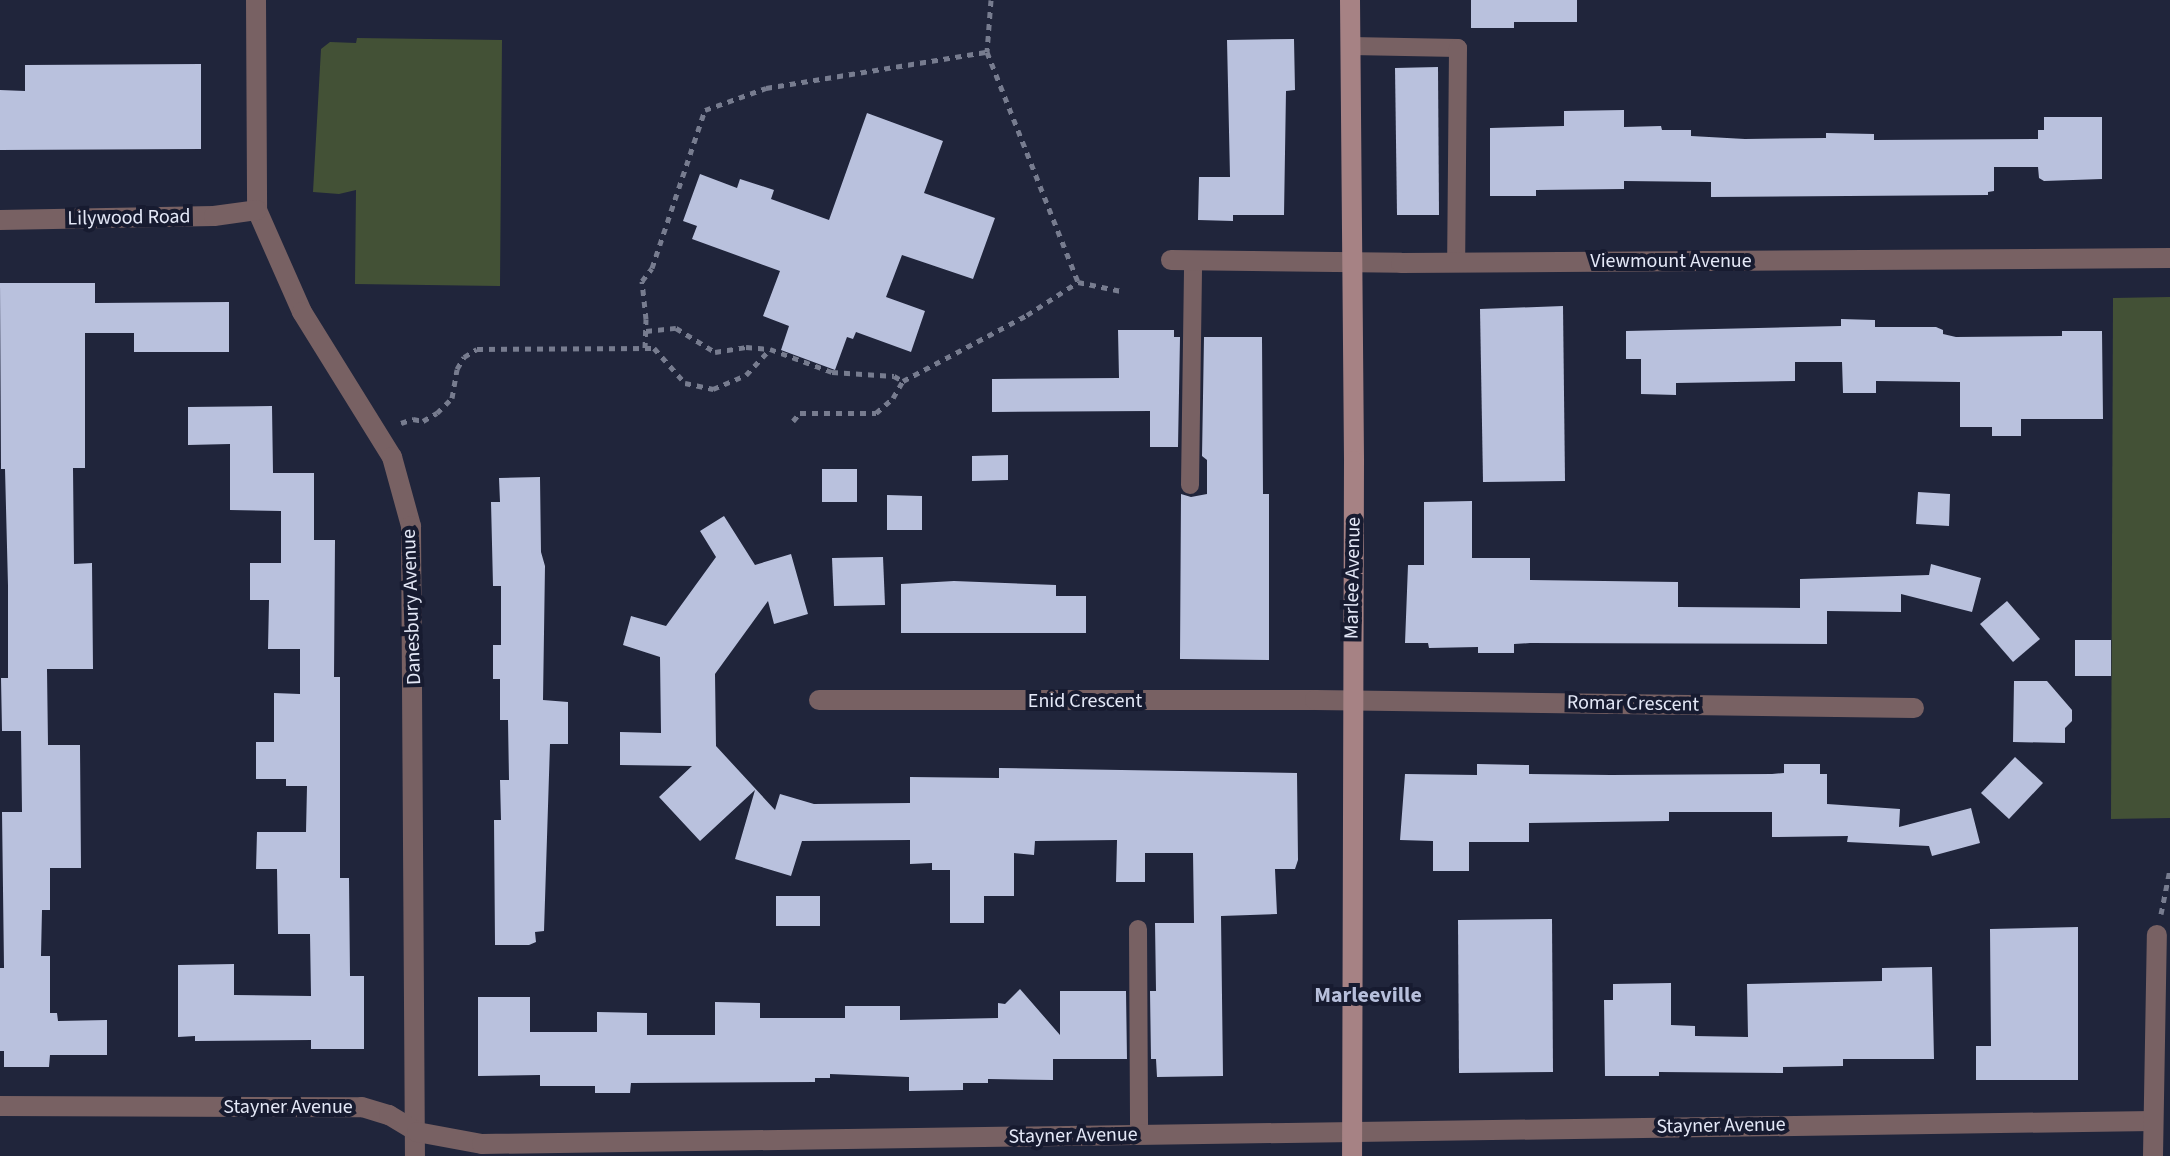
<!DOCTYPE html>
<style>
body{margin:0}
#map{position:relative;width:2170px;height:1156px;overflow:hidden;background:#20253b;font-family:"Source Sans 3",sans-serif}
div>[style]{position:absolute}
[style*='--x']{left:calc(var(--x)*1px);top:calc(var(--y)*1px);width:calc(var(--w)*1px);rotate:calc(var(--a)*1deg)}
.green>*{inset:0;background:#435136}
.building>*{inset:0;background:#b9c1dd}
.path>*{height:5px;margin-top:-2.5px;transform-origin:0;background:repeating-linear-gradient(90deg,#777c8f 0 6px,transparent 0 12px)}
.lane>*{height:18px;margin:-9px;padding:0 9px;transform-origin:9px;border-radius:9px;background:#786163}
.street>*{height:20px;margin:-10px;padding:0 10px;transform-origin:10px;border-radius:10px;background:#786163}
.secondary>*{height:20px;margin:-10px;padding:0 10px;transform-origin:10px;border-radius:10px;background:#a68284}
span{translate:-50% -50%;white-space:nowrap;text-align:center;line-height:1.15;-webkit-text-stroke:8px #171b30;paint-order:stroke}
.street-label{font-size:20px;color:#e4e8f7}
.neighbourhood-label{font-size:22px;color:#b7bfdb;font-weight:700}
</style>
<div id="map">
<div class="green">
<div style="clip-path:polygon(357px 38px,502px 40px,500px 286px,355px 284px,356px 190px,339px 194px,313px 192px,321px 49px,330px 42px,356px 43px)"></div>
<div style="clip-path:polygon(2170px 297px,2170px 818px,2111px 819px,2113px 298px)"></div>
</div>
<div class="building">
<div style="clip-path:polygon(1471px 0,1577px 0,1577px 22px,1514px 22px,1514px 28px,1471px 28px)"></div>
<div style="clip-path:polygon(1294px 39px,1295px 90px,1286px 91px,1284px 215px,1233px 215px,1233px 221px,1198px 220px,1199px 177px,1230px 177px,1227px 40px)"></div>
<div style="clip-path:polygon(201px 64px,201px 149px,0 150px,0 90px,25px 91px,25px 65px)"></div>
<div style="clip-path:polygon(1438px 67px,1439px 215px,1397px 215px,1395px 68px)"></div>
<div style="clip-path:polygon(1624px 110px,1624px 127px,1661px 126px,1662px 130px,1691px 130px,1691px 136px,1745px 139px,1826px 138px,1826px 133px,1874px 134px,1874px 140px,2038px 139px,2038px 130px,2044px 130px,2044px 117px,2102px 117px,2102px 179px,2044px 181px,2039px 178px,2038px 167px,1994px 167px,1994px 191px,1988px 192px,1988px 195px,1711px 197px,1711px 182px,1624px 181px,1624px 189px,1536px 190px,1536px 196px,1490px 196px,1490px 128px,1564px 126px,1564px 111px)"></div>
<div style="clip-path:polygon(867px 113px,943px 141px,924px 193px,995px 218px,973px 279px,902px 255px,886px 297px,925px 311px,911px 352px,856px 332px,853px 339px,847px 337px,835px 370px,781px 350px,789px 326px,763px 316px,780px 271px,692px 239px,697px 226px,683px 221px,700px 174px,737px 188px,740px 179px,774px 190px,771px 199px,829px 220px)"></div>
<div style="clip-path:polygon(0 283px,95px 283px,95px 303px,229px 302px,229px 352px,134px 352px,134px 333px,85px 333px,85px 468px,73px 468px,74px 564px,92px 563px,93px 669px,47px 669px,48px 745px,80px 745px,81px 868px,50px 868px,50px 910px,42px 910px,41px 956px,50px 956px,50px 1013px,57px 1013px,58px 1021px,107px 1020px,107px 1055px,50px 1055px,49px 1067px,4px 1067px,4px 1051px,0 1051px,0 968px,4px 968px,2px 812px,22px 812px,21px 731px,2px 731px,1px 678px,8px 678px,8px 586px,5px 469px,1px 469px)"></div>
<div style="clip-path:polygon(1563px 306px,1565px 481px,1483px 482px,1480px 309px)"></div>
<div style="clip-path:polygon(1841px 319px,1875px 320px,1875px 327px,1936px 327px,1943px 330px,1943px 334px,1956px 337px,2062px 336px,2062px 331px,2102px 331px,2103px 419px,2021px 419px,2021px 436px,1992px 436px,1992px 427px,1960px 427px,1960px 382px,1876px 381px,1876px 393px,1843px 393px,1842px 362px,1795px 362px,1795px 381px,1676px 383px,1676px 395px,1641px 394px,1641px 359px,1626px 359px,1626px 331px,1841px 326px)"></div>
<div style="clip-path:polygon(1118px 330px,1174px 330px,1174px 337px,1180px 337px,1178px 447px,1150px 447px,1150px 411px,992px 412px,992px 379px,1119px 378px)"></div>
<div style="clip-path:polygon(1204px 337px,1262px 337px,1263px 494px,1269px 494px,1269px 660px,1180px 659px,1181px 494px,1191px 497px,1207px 494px,1207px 460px,1202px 456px)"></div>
<div style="clip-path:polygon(272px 406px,273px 473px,314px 473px,314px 540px,335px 540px,334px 677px,340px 677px,340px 878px,349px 878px,350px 976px,364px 976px,364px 1049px,311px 1049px,311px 1040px,195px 1041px,195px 1036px,178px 1037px,178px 965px,234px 964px,234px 995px,311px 996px,310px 934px,278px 934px,277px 869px,256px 869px,257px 832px,306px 832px,307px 786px,286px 786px,286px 779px,256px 779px,256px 742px,274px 742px,274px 693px,300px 694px,300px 649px,268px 649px,269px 600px,250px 600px,250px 563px,281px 563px,281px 511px,230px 510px,230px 444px,188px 445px,188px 407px)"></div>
<div style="clip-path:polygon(1008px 455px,1008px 480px,972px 481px,972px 456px)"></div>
<div style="clip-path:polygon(822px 469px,857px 469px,857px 502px,822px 502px)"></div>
<div style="clip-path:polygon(540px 477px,541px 552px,545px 566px,543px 700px,568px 702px,568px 744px,550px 744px,544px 931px,535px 932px,536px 942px,529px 945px,495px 945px,494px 820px,501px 820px,500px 780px,509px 780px,508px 720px,500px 720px,500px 679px,493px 679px,493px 645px,501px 645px,501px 586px,493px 586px,491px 502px,500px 502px,499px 478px)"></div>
<div style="clip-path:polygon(1918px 492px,1950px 494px,1949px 526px,1916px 524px)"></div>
<div style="clip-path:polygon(887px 495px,922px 496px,922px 530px,887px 530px)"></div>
<div style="clip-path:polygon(1472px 501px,1472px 558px,1530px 558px,1530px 580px,1678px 582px,1678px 607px,1800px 608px,1800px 579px,1929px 575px,1931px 564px,1981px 578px,1972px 612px,1901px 594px,1901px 612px,1827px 611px,1827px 644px,1530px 643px,1514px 644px,1514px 653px,1478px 653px,1478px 647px,1429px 648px,1428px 643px,1405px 643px,1408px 565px,1424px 565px,1424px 502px)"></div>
<div style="clip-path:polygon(724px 516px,755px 565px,791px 554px,808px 614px,774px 624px,768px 601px,715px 674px,716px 746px,775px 810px,780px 794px,814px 804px,910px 803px,910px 777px,999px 778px,999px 768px,1297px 773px,1298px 860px,1295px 869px,1275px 869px,1277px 914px,1221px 916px,1223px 1076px,1157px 1077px,1156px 1059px,1151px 1059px,1150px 991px,1156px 991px,1155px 923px,1194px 923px,1193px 853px,1145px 853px,1145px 882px,1116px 882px,1117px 840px,1035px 841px,1034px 855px,1014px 853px,1014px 896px,984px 896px,984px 923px,950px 923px,950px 870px,932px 870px,932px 863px,910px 864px,910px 840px,802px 841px,791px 876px,735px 859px,755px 790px,700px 841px,659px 797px,692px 766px,620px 765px,620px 732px,661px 733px,660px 657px,623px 645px,631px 616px,666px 626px,716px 557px,700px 531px)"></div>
<div style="clip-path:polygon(883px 557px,885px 605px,834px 606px,832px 558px)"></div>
<div style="clip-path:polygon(954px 581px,1056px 585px,1056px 596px,1086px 596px,1086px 633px,901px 633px,901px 584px)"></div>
<div style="clip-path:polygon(2007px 601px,2040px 639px,2013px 662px,1980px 624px)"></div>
<div style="clip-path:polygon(2075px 640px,2111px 640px,2111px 676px,2075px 676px)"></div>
<div style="clip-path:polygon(2014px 681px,2047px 681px,2072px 710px,2072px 721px,2065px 728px,2065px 743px,2013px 742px)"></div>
<div style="clip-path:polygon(2015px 757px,2043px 783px,2009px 819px,1981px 793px)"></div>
<div style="clip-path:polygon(1477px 764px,1529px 765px,1529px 774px,1611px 775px,1772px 774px,1784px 773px,1784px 764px,1820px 764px,1820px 774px,1827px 774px,1827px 804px,1900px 809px,1899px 827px,1971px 808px,1980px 843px,1932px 856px,1929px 846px,1847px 842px,1848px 836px,1772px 837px,1772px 812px,1669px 812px,1669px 821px,1529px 823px,1529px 842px,1469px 842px,1469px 871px,1433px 871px,1433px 841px,1400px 840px,1405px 774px,1477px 775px)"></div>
<div style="clip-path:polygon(776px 896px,820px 896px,820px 926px,776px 926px)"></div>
<div style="clip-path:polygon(1552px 919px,1553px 1072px,1459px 1073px,1458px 920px)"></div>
<div style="clip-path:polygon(2078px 927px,2078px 1080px,1976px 1080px,1976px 1046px,1991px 1046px,1990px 929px)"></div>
<div style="clip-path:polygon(1932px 967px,1934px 1059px,1843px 1059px,1843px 1066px,1783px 1067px,1783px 1073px,1659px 1072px,1659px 1076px,1605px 1076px,1604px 1000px,1613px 1000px,1613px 984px,1671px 983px,1671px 1025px,1695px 1026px,1695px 1036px,1748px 1037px,1747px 984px,1882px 981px,1882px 968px)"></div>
<div style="clip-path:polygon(1020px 989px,1060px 1035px,1060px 991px,1126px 991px,1127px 1059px,1053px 1059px,1053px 1080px,988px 1079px,988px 1083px,963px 1083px,963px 1090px,909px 1091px,909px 1077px,830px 1074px,830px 1078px,815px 1078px,815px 1082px,631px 1083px,630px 1093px,595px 1093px,595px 1086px,540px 1086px,540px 1075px,478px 1076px,478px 997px,530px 997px,530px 1032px,597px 1032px,597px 1012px,647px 1013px,647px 1035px,715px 1035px,715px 1002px,760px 1003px,760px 1018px,845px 1018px,845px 1006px,900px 1006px,900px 1020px,998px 1018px,998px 1003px,1005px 1004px)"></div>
</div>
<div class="path">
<div style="--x:991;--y:0;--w:52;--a:94.4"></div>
<div style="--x:987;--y:52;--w:247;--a:68.4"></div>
<div style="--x:646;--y:331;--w:30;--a:-6"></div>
<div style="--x:676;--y:328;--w:46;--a:31.6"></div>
<div style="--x:715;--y:352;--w:31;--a:-9"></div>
<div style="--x:746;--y:347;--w:24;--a:5"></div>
<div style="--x:645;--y:348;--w:29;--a:-88"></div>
<div style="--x:646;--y:319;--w:38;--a:-96"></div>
<div style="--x:642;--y:281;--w:16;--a:-52"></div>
<div style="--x:652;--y:268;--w:167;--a:-71.5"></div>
<div style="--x:705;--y:110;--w:65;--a:-19.8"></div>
<div style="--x:766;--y:88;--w:224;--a:-9.3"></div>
<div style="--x:793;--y:421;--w:11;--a:-49"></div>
<div style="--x:800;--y:413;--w:76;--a:0"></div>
<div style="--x:876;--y:413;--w:23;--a:-41"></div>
<div style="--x:893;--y:398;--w:20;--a:-60"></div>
<div style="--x:903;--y:381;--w:140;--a:-28"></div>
<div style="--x:1027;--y:315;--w:61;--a:-32.9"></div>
<div style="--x:1078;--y:282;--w:44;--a:11.8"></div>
<div style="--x:401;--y:423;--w:13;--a:-18"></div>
<div style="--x:413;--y:419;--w:10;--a:11"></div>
<div style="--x:423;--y:421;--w:16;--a:-30"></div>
<div style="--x:437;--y:413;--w:21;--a:-45"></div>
<div style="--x:452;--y:398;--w:29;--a:-80"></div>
<div style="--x:457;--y:369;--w:14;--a:-60"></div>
<div style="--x:464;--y:357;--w:15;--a:-32"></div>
<div style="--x:477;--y:349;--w:177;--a:-0.3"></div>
<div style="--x:654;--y:348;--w:47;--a:48.5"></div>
<div style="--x:685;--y:383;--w:29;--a:12"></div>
<div style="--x:713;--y:389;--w:36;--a:-23"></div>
<div style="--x:746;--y:375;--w:35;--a:-47"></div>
<div style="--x:770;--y:349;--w:66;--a:20.4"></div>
<div style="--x:832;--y:372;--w:62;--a:3.7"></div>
<div style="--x:894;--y:376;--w:10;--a:29"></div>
<div style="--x:2161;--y:914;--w:46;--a:-78.7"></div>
</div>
<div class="lane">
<div style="--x:1351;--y:46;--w:107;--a:1.1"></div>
<div style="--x:1458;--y:48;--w:213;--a:90.5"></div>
<div style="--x:1190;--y:485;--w:225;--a:-89.2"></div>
<div style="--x:1138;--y:929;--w:206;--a:89.7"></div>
</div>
<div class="street">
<div style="--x:256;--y:0;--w:210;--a:89.7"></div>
<div style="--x:257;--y:210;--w:111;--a:66.2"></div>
<div style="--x:302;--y:312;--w:171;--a:58.2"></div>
<div style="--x:392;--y:457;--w:72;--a:74.6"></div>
<div style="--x:411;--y:526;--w:630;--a:89.64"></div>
<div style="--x:0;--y:220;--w:214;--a:-1.1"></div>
<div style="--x:214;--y:216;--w:43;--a:-7.9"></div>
<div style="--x:1171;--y:260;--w:230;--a:0.7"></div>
<div style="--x:1401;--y:263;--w:769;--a:-0.37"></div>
<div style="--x:819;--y:700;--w:496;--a:0"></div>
<div style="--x:1315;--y:700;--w:599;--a:0.77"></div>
<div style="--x:0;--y:1106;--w:362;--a:0.2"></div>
<div style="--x:362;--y:1107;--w:28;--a:17"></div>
<div style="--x:389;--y:1115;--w:33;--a:31"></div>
<div style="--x:417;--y:1132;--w:66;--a:10.5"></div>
<div style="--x:482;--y:1144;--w:1671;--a:-0.79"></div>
<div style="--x:2153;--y:1156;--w:221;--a:-89"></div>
</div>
<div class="secondary">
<div style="--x:1350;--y:0;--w:461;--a:89.5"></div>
<div style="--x:1354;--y:461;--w:695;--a:90.16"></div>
</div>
<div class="street-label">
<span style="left:129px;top:218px;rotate:-1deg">Lilywood Road</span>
<span style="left:1671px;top:261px">Viewmount Avenue</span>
<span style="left:1353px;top:578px;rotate:-89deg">Marlee Avenue</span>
<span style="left:412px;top:607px;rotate:-92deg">Danesbury Avenue</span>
<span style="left:1085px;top:701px">Enid Crescent</span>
<span style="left:1633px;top:704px;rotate:1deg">Romar Crescent</span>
<span style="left:288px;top:1107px">Stayner Avenue</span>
<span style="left:1721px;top:1126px;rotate:-1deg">Stayner Avenue</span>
<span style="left:1073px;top:1136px;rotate:-1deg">Stayner Avenue</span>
</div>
<div class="neighbourhood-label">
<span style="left:1368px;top:996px">Marleeville</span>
</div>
</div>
